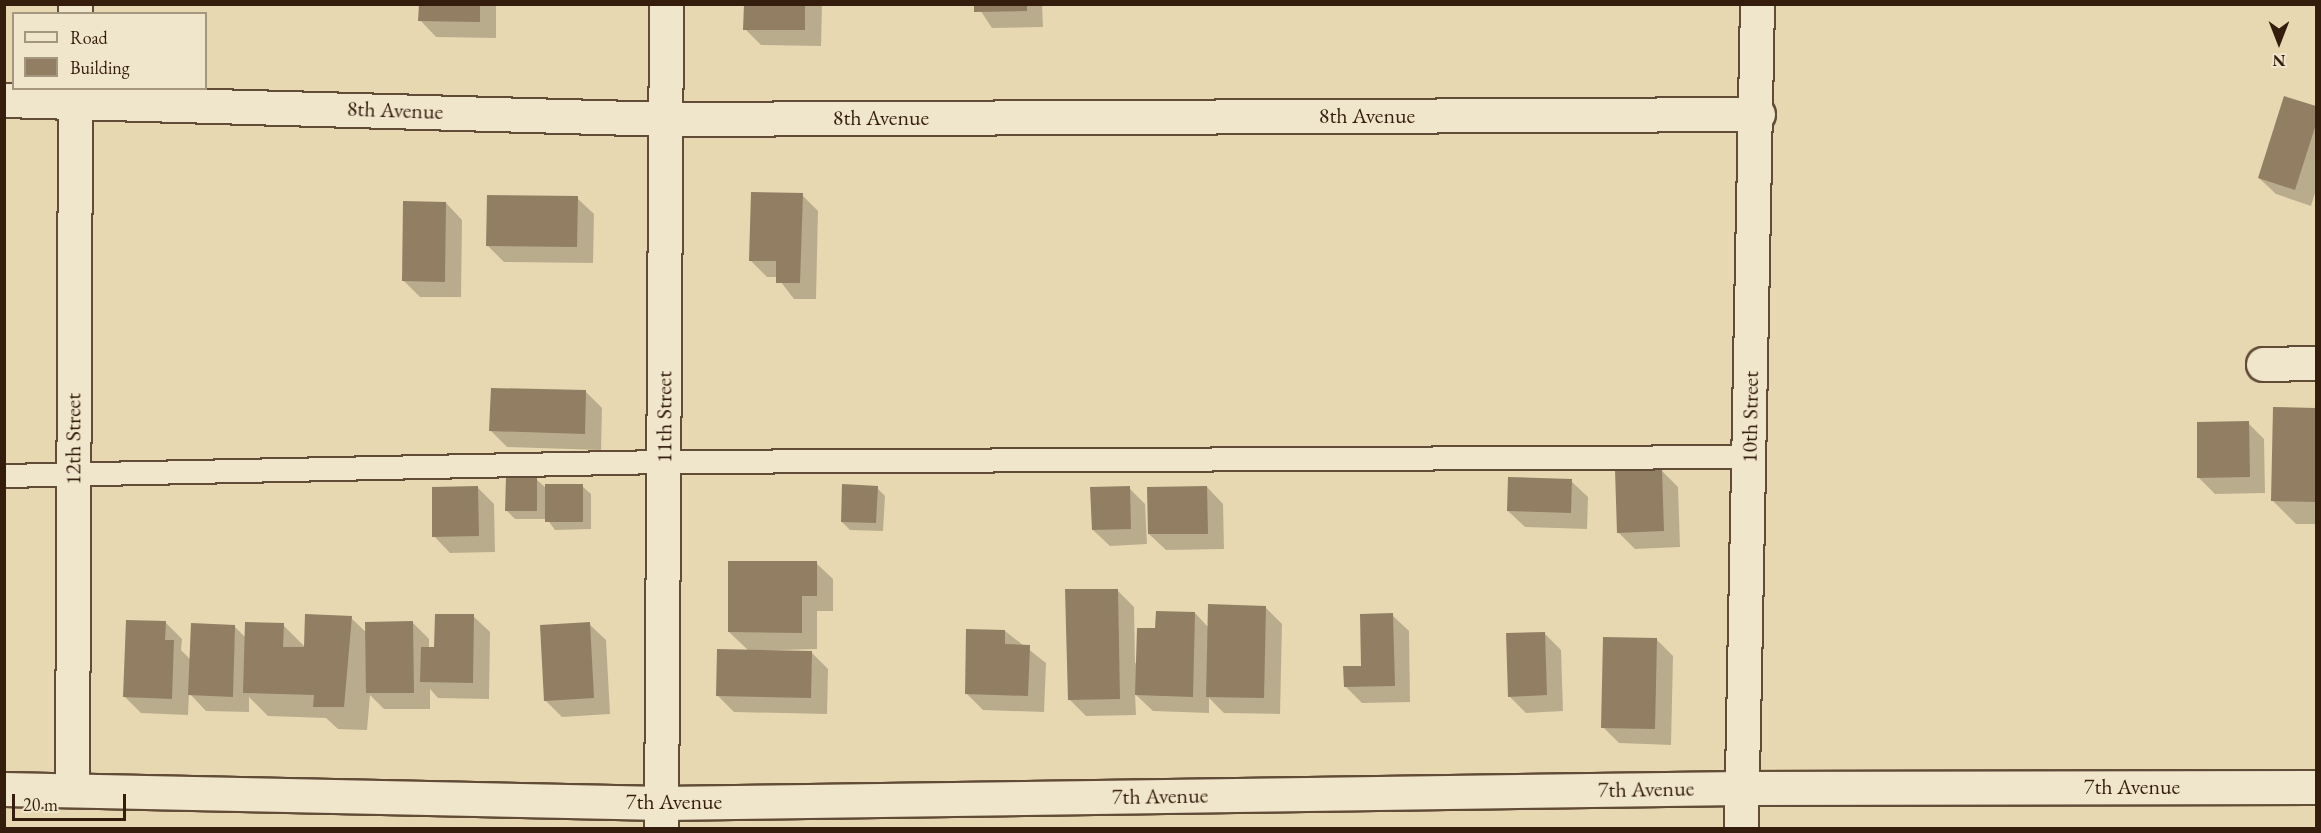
<!DOCTYPE html>
<style>
body{margin:0}
#map{position:relative;width:2321px;height:833px;overflow:hidden;background:#e8d8b1;font-family:"EB Garamond",serif}
div>[style]{position:absolute}
[style*='--x']{left:calc(var(--x)*1px);top:calc(var(--y)*1px);width:calc(var(--w)*1px);rotate:calc(var(--a)*1deg)}
.shadow>*{inset:0;background:#0003}
.building>*{inset:0;background:#927e63}
.roads{filter:drop-shadow(2px 0 #624c37) drop-shadow(-2px 0 #624c37) drop-shadow(0 2px #624c37) drop-shadow(0 -2px #624c37)}
.lane>*{height:22px;margin:-11px;padding:0 11px;transform-origin:11px;border-radius:11px;background:#f0e6cc}
.street>*{height:33px;margin:-16.5px;padding:0 16.5px;transform-origin:16.5px;border-radius:16.5px;background:#f0e6cc}
.secondary>*{height:33px;margin:-16.5px;padding:0 16.5px;transform-origin:16.5px;border-radius:16.5px;background:#f0e6cc}
span{translate:-50% -50%;white-space:nowrap;text-align:center;line-height:1.15;-webkit-text-stroke:4.5px #f0e6cc;paint-order:stroke}
.street-label{font-size:22px;color:#351d0e}
.frame{position:absolute;inset:0;border:6px solid #351d0e;pointer-events:none}
.legend{position:absolute;left:12px;top:12px;width:195px;height:78px;box-sizing:border-box;background:#f0e6cc;border:2px solid #a59680;margin:0;padding:8px 10px;list-style:none;font-size:18px;color:#351d0e}
.legend li{display:flex;align-items:center;gap:12px;height:30px}
.legend b{width:30px;border:2px solid #a59680}
.north{position:absolute;left:2249px;top:12px;width:60px;height:60px;-webkit-text-stroke:4px #f0e6cc;paint-order:stroke;rotate:180deg;font-size:16px;font-weight:700;line-height:24px;text-align:center;color:#351d0e}
.north::after{content:'';display:block;margin:auto;width:21px;height:27px;background:#351d0e;clip-path:polygon(50% 0,100% 100%,50% 72%,0 100%)}
.scale{position:absolute;left:12px;top:794px;width:114px;height:27px;box-sizing:border-box;border:3px solid #351d0e;border-top:0;padding-left:8px;font-size:18px;line-height:21px;white-space:nowrap;color:#351d0e;-webkit-text-stroke:4px #f0e6cc;paint-order:stroke}
</style>
<div id="map">
<div class="shadow">
<div style="clip-path:polygon(420px 4px,496px 4px,496px 38px,436px 37px,420px 20px)"></div>
<div style="clip-path:polygon(745px 4px,822px 4px,821px 46px,761px 45px,745px 29px)"></div>
<div style="clip-path:polygon(976px 4px,1042px 4px,1043px 27px,992px 28px)"></div>
<div style="clip-path:polygon(2285px 98px,2316px 108px,2316px 190px,2311px 206px,2276px 194px,2259px 178px)"></div>
<div style="clip-path:polygon(802px 195px,818px 211px,816px 299px,794px 299px,777px 277px,767px 277px,750px 260px)"></div>
<div style="clip-path:polygon(577px 198px,594px 214px,593px 263px,504px 262px,488px 246px)"></div>
<div style="clip-path:polygon(446px 203px,462px 220px,461px 297px,420px 297px,403px 280px)"></div>
<div style="clip-path:polygon(586px 392px,602px 408px,601px 450px,507px 447px,491px 431px)"></div>
<div style="clip-path:polygon(2274px 408px,2316px 409px,2316px 524px,2296px 524px,2272px 500px)"></div>
<div style="clip-path:polygon(2248px 423px,2264px 439px,2265px 493px,2215px 494px,2198px 477px)"></div>
<div style="clip-path:polygon(1661px 470px,1678px 487px,1680px 547px,1635px 549px,1618px 532px)"></div>
<div style="clip-path:polygon(536px 479px,547px 489px,582px 486px,591px 494px,591px 529px,555px 530px,547px 519px,515px 519px,507px 511px)"></div>
<div style="clip-path:polygon(1571px 481px,1588px 497px,1587px 529px,1525px 527px,1508px 511px)"></div>
<div style="clip-path:polygon(1207px 487px,1223px 504px,1224px 549px,1166px 550px,1149px 534px)"></div>
<div style="clip-path:polygon(478px 488px,494px 504px,495px 552px,450px 553px,434px 536px)"></div>
<div style="clip-path:polygon(877px 488px,885px 496px,883px 531px,850px 530px,842px 522px)"></div>
<div style="clip-path:polygon(1129px 488px,1145px 504px,1147px 544px,1110px 546px,1093px 530px)"></div>
<div style="clip-path:polygon(816px 563px,833px 579px,833px 611px,817px 611px,817px 649px,749px 651px,729px 632px)"></div>
<div style="clip-path:polygon(1117px 590px,1134px 607px,1135px 664px,1156px 630px,1195px 613px,1209px 628px,1265px 607px,1282px 624px,1280px 714px,1224px 713px,1209px 698px,1209px 713px,1153px 711px,1135px 694px,1136px 715px,1086px 716px,1069px 699px)"></div>
<div style="clip-path:polygon(1392px 615px,1409px 631px,1410px 702px,1362px 703px,1345px 686px,1363px 667px)"></div>
<div style="clip-path:polygon(473px 616px,490px 632px,489px 699px,438px 698px,430px 689px,430px 709px,384px 709px,370px 695px,367px 730px,338px 729px,326px 718px,268px 716px,249px 697px,249px 712px,206px 711px,189px 693px,188px 715px,141px 713px,125px 697px,165px 622px,182px 639px,181px 650px,191px 660px,234px 626px,246px 638px,283px 625px,305px 647px,351px 618px,367px 633px,413px 623px,429px 639px,429px 649px,435px 649px)"></div>
<div style="clip-path:polygon(589px 624px,606px 640px,610px 714px,562px 717px,545px 700px)"></div>
<div style="clip-path:polygon(1005px 631px,1046px 663px,1044px 712px,983px 710px,966px 693px)"></div>
<div style="clip-path:polygon(1544px 633px,1561px 650px,1563px 711px,1526px 713px,1510px 697px)"></div>
<div style="clip-path:polygon(1656px 639px,1673px 656px,1671px 745px,1619px 743px,1603px 727px)"></div>
<div style="clip-path:polygon(812px 653px,828px 669px,827px 714px,734px 712px,717px 695px)"></div>
</div>
<div class="building">
<div style="clip-path:polygon(419px 4px,480px 4px,480px 22px,418px 21px)"></div>
<div style="clip-path:polygon(744px 4px,805px 4px,805px 30px,743px 30px)"></div>
<div style="clip-path:polygon(974px 4px,1027px 4px,1027px 11px,974px 12px)"></div>
<div style="clip-path:polygon(2284px 96px,2316px 106px,2316px 124px,2295px 190px,2258px 178px)"></div>
<div style="clip-path:polygon(751px 192px,803px 193px,800px 283px,776px 283px,776px 261px,749px 261px)"></div>
<div style="clip-path:polygon(487px 195px,578px 196px,577px 247px,486px 246px)"></div>
<div style="clip-path:polygon(403px 201px,446px 202px,445px 282px,402px 281px)"></div>
<div style="clip-path:polygon(491px 388px,586px 390px,585px 434px,489px 431px)"></div>
<div style="clip-path:polygon(2273px 407px,2316px 408px,2316px 502px,2271px 501px)"></div>
<div style="clip-path:polygon(2249px 421px,2250px 477px,2197px 478px,2197px 422px)"></div>
<div style="clip-path:polygon(1662px 469px,1664px 531px,1617px 533px,1615px 470px)"></div>
<div style="clip-path:polygon(506px 477px,537px 477px,537px 511px,505px 511px)"></div>
<div style="clip-path:polygon(1508px 477px,1572px 479px,1571px 513px,1507px 511px)"></div>
<div style="clip-path:polygon(545px 484px,583px 484px,583px 522px,545px 522px)"></div>
<div style="clip-path:polygon(842px 484px,878px 486px,876px 523px,841px 522px)"></div>
<div style="clip-path:polygon(478px 486px,479px 536px,432px 537px,432px 487px)"></div>
<div style="clip-path:polygon(1130px 486px,1131px 529px,1092px 530px,1090px 487px)"></div>
<div style="clip-path:polygon(1207px 486px,1208px 534px,1148px 534px,1147px 487px)"></div>
<div style="clip-path:polygon(728px 561px,817px 561px,817px 596px,802px 596px,802px 633px,728px 632px)"></div>
<div style="clip-path:polygon(1065px 589px,1118px 589px,1120px 699px,1068px 700px)"></div>
<div style="clip-path:polygon(1208px 604px,1266px 606px,1264px 698px,1206px 697px)"></div>
<div style="clip-path:polygon(1156px 611px,1195px 612px,1193px 697px,1135px 695px,1137px 628px,1155px 628px)"></div>
<div style="clip-path:polygon(1393px 613px,1395px 686px,1344px 687px,1343px 666px,1361px 666px,1360px 614px)"></div>
<div style="clip-path:polygon(305px 614px,352px 616px,344px 707px,313px 707px,314px 695px,243px 693px,245px 622px,284px 623px,283px 647px,304px 647px)"></div>
<div style="clip-path:polygon(435px 614px,474px 614px,473px 683px,420px 682px,421px 647px,434px 647px)"></div>
<div style="clip-path:polygon(126px 620px,166px 621px,165px 640px,174px 640px,172px 699px,123px 697px)"></div>
<div style="clip-path:polygon(413px 621px,414px 693px,366px 693px,365px 622px)"></div>
<div style="clip-path:polygon(590px 622px,594px 698px,544px 701px,540px 625px)"></div>
<div style="clip-path:polygon(191px 623px,235px 625px,233px 697px,188px 695px)"></div>
<div style="clip-path:polygon(966px 629px,1005px 630px,1005px 644px,1030px 645px,1028px 696px,965px 694px)"></div>
<div style="clip-path:polygon(1545px 632px,1547px 695px,1508px 697px,1506px 633px)"></div>
<div style="clip-path:polygon(1603px 637px,1657px 638px,1655px 729px,1601px 728px)"></div>
<div style="clip-path:polygon(717px 649px,812px 651px,811px 698px,716px 696px)"></div>
</div>
<div class="roads">
<div class="lane">
<div style="--x:4;--y:476;--w:660;--a:-1.22"></div>
<div style="--x:664;--y:462;--w:1085;--a:-0.26"></div>
</div>
<div class="street">
<div style="--x:75;--y:14;--w:10;--a:-90"></div>
<div style="--x:4;--y:100;--w:662;--a:1.64"></div>
<div style="--x:666;--y:119;--w:1092;--a:-0.26"></div>
<div style="--x:2263;--y:364;--w:53;--a:-1.1"></div>
<div style="--x:4;--y:789;--w:658;--a:1.22"></div>
<div style="--x:662;--y:803;--w:1079;--a:-0.8"></div>
<div style="--x:1741;--y:788;--w:575;--a:-0.1"></div>
<div style="--x:72;--y:789;--w:701;--a:-89.75"></div>
<div style="--x:1741;--y:828;--w:824;--a:-88.89"></div>
</div>
<div class="secondary">
<div style="--x:661;--y:828;--w:824;--a:-89.65"></div>
</div>
</div>
<div class="street-label">
<span style="left:395px;top:110px;rotate:2deg">8th Avenue</span>
<span style="left:1367px;top:116px">8th Avenue</span>
<span style="left:881px;top:118px">8th Avenue</span>
<span style="left:664px;top:417px;rotate:-90deg">11th Street</span>
<span style="left:1750px;top:417px;rotate:-89deg">10th Street</span>
<span style="left:73px;top:439px;rotate:-90deg">12th Street</span>
<span style="left:2132px;top:787px">7th Avenue</span>
<span style="left:1646px;top:789px;rotate:-1deg">7th Avenue</span>
<span style="left:1160px;top:796px;rotate:-1deg">7th Avenue</span>
<span style="left:674px;top:802px">7th Avenue</span>
</div>
<div class="frame"></div>
<ul class="legend">
<li><b style="height:8px;background:#f0e6cc"></b>Road</li>
<li><b style="height:16px;background:#927e63"></b>Building</li>
</ul>
<div class="north">N</div>
<div class="scale">20 m</div>
</div>
